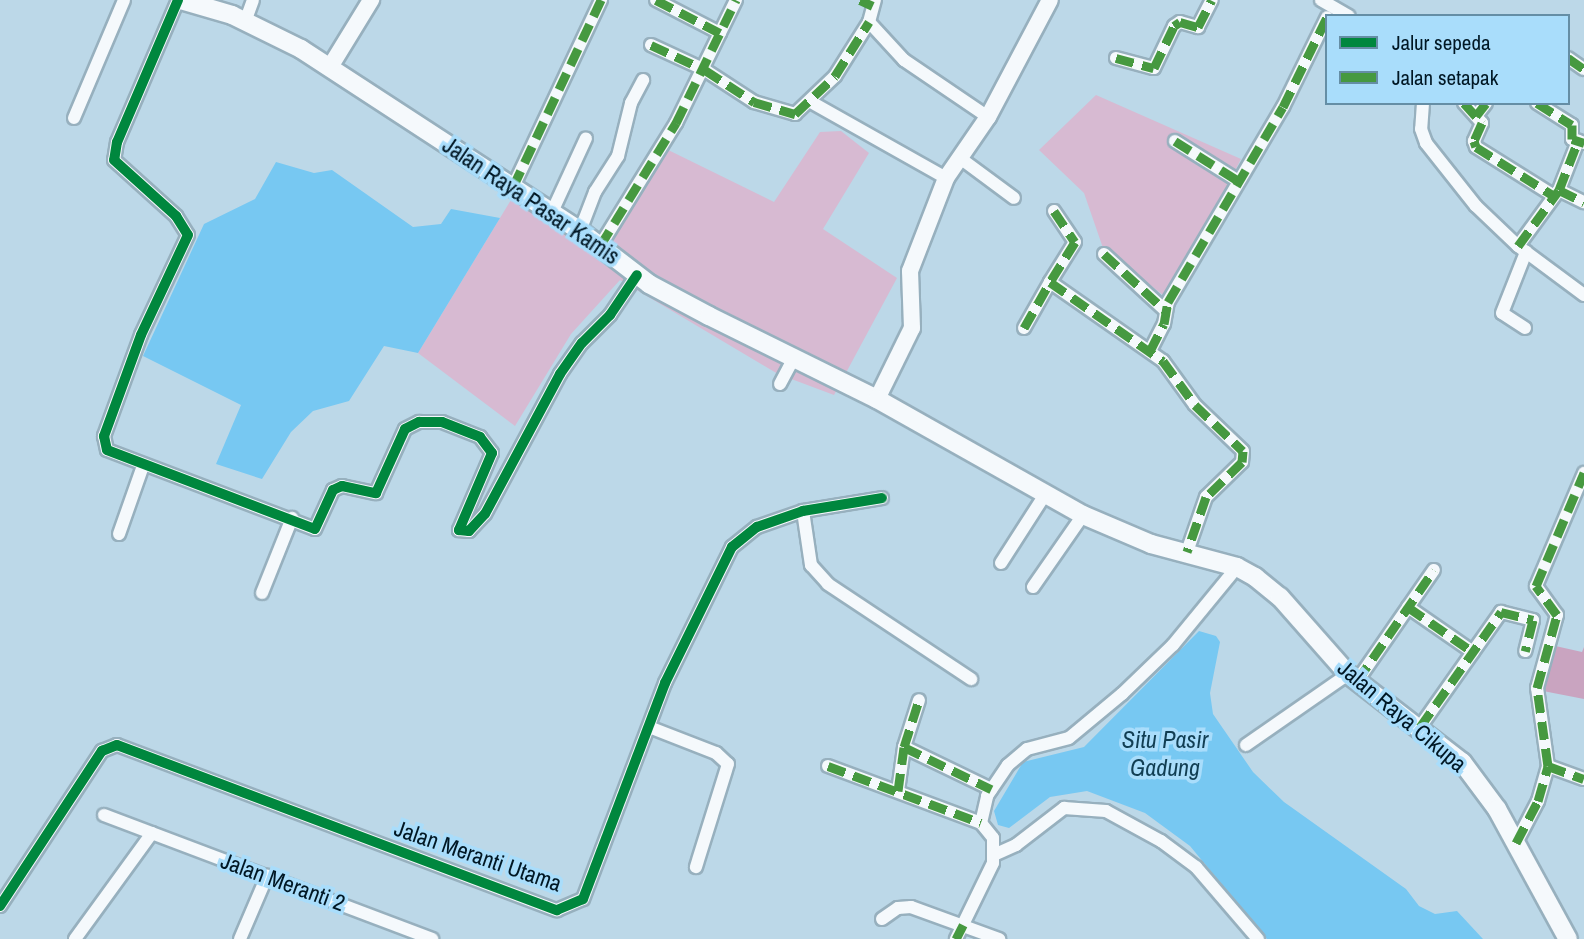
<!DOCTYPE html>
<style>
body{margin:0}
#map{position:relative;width:1584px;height:939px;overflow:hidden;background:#bcd8e8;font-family:"Archivo Narrow",sans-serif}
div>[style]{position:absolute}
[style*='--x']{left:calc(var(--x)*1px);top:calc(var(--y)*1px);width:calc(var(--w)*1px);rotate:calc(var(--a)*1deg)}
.green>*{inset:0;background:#d7bad2}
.forest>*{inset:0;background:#c9a4c0}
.water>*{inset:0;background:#77c8f2}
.roads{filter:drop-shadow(2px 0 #97b0be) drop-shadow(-2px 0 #97b0be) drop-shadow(0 2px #97b0be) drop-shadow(0 -2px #97b0be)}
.minor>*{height:12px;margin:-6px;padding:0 6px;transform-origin:6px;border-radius:6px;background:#f5f9fc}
.tertiary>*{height:16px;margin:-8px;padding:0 8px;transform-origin:8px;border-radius:8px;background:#f5f9fc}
.secondary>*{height:18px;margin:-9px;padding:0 9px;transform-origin:9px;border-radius:9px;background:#f5f9fc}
.quiet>*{height:9px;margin-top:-4.5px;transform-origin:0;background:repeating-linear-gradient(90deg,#469940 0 18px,transparent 0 27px)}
.cycleway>*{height:10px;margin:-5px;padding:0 5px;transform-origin:5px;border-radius:5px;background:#00873e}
span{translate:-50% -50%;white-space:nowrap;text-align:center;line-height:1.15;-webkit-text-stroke:7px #a9ddfb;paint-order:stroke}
.street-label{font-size:23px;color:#001724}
.water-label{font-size:24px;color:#113e53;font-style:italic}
.legend{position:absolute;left:1325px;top:14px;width:245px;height:91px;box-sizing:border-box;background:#a9ddfb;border:2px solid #658ea5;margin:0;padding:9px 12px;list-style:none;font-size:21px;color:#001724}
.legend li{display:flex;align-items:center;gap:14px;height:35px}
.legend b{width:35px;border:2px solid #658ea5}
</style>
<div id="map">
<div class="green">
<div style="clip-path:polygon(1096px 95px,1241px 159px,1168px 299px,1103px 248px,1084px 193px,1039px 150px)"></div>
<div style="clip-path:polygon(841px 131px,869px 153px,823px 229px,897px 278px,834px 395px,778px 374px,620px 280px,571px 334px,515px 426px,418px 353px,520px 185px,603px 235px,654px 143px,774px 202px,820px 132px)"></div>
</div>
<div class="forest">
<div style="clip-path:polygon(1551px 645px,1582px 652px,1584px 647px,1584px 699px,1543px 691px)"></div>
</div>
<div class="water">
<div style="clip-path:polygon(276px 162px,314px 173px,332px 170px,413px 227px,441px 224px,451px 209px,500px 218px,418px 353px,384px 346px,349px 401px,313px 411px,291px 432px,262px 479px,216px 464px,241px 405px,143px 356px,204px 224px,255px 199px)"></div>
<div style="clip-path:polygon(1199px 631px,1216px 636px,1220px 642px,1210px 693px,1213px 714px,1253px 772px,1284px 802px,1406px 889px,1419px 906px,1435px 914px,1457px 911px,1483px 939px,1267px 939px,1190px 846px,1145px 813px,1087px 791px,1050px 797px,1009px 828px,998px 825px,994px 811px,1023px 762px,1084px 747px)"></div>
</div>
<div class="roads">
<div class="minor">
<div style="--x:178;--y:0;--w:155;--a:113.2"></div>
<div style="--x:117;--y:142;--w:18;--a:99"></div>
<div style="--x:114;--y:160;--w:84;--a:42.1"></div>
<div style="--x:176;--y:216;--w:22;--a:58"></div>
<div style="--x:188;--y:235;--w:110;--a:115.2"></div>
<div style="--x:141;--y:335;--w:108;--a:110.1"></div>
<div style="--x:104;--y:436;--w:14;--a:78"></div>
<div style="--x:107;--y:450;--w:222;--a:20.8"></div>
<div style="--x:315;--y:529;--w:43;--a:-65.2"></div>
<div style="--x:333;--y:490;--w:10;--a:-24"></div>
<div style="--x:342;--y:486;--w:35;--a:12"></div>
<div style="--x:376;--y:493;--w:70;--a:-65.6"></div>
<div style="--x:405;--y:429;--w:16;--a:-27"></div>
<div style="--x:419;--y:422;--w:23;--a:0"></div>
<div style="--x:442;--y:422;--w:41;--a:21.5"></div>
<div style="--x:480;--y:437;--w:20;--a:53"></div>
<div style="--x:492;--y:453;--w:84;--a:113.2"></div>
<div style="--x:459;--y:530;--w:10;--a:6"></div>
<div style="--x:469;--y:531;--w:23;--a:-47"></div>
<div style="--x:485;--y:514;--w:159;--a:-61.8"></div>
<div style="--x:560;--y:374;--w:38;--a:-55"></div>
<div style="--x:582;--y:343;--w:40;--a:-45"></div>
<div style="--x:610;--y:315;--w:48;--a:-56"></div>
<div style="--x:656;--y:0;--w:72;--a:27.3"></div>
<div style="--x:1321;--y:0;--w:32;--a:30"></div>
<div style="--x:245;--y:22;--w:23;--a:-70"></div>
<div style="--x:869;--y:22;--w:52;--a:47.4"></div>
<div style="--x:904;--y:60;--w:102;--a:34.2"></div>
<div style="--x:651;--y:45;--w:60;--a:24.8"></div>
<div style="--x:705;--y:70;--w:59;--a:33.1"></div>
<div style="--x:754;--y:102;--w:43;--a:16.3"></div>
<div style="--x:795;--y:114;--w:55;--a:-43.5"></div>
<div style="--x:835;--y:76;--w:64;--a:-57.8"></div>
<div style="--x:869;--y:22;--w:23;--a:-75"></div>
<div style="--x:1116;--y:58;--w:39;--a:15"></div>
<div style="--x:1154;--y:68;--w:47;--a:-64.5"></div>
<div style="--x:1174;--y:26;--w:7;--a:-34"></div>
<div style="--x:1180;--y:22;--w:19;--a:16"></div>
<div style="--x:1198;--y:27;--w:30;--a:-63"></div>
<div style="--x:1568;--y:58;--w:19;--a:35"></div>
<div style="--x:811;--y:102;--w:155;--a:29.4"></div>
<div style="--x:1423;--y:103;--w:26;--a:94"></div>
<div style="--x:1421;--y:129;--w:15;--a:70"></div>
<div style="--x:1426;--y:143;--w:80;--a:51.6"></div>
<div style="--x:1476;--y:206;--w:58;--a:43.6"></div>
<div style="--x:1518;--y:246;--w:82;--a:36.6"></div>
<div style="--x:1464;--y:103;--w:27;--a:48"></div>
<div style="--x:1482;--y:123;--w:20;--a:114"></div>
<div style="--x:1474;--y:141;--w:6;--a:72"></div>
<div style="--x:1476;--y:147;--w:92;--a:32.1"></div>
<div style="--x:1537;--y:103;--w:41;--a:32.2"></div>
<div style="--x:1572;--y:125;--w:14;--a:90"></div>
<div style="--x:1572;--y:139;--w:13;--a:18"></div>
<div style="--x:1476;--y:116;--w:16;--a:-52"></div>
<div style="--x:74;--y:118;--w:128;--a:-67"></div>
<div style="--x:1175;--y:141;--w:73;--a:32.2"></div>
<div style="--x:960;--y:158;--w:67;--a:36.5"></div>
<div style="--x:513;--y:187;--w:207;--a:-64.8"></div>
<div style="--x:1559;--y:190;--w:53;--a:-68.8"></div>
<div style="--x:1054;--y:211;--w:37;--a:56"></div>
<div style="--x:1075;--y:242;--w:47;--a:122"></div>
<div style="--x:1050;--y:282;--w:138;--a:35"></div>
<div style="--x:1163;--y:361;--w:54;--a:54"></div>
<div style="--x:1195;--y:405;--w:66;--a:43.8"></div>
<div style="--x:1243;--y:451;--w:11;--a:95"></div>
<div style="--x:1242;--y:462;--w:50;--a:135.8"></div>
<div style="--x:1206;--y:497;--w:58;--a:109.1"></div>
<div style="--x:552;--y:212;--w:81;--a:-65.3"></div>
<div style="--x:580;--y:231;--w:42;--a:-69"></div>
<div style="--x:595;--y:192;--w:43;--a:-57.4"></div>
<div style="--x:618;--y:156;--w:55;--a:-76.2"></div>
<div style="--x:631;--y:103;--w:26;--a:-62"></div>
<div style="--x:600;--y:246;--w:145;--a:-58.3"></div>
<div style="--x:676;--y:123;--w:137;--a:-64"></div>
<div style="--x:1518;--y:246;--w:69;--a:-53.8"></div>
<div style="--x:1559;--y:190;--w:28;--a:26"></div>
<div style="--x:1104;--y:254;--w:84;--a:42.6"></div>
<div style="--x:1024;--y:328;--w:53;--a:-60.5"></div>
<div style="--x:1525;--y:328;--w:27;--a:-147"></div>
<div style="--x:1502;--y:313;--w:66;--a:-68.5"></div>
<div style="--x:1150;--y:351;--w:30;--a:-63"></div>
<div style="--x:1164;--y:324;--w:22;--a:-80"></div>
<div style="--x:1168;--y:302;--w:226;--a:-59.5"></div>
<div style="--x:1283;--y:107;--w:100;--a:-63.9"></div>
<div style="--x:780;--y:384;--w:27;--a:-62"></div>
<div style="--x:803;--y:511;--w:55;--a:81.6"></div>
<div style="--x:811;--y:565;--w:25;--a:48"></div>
<div style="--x:828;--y:584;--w:172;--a:33.6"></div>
<div style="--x:119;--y:534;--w:72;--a:-70.6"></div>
<div style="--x:1001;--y:563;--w:80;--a:-57.3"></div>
<div style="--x:1033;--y:587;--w:88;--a:-55.2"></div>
<div style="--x:262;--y:593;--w:81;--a:-68.2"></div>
<div style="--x:1408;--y:607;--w:79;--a:34.7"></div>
<div style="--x:1357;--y:681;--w:135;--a:-55.3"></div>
<div style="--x:649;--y:727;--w:72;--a:21.2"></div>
<div style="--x:716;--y:753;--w:16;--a:43"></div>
<div style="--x:728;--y:764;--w:108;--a:107.3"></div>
<div style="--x:1420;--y:727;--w:141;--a:-54.8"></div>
<div style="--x:1501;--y:612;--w:33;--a:14"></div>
<div style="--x:1533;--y:620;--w:32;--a:104"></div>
<div style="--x:1246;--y:745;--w:124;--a:-34.8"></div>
<div style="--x:904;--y:747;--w:97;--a:25.8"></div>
<div style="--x:828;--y:766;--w:163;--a:20.4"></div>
<div style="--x:981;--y:823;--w:19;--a:51"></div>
<div style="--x:993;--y:838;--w:25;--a:90"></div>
<div style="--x:993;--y:863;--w:85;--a:116"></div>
<div style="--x:1548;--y:766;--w:79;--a:-98"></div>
<div style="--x:1537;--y:688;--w:76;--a:-74.7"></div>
<div style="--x:1557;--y:615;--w:36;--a:-126"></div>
<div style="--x:1536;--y:586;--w:123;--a:-67"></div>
<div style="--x:898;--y:791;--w:44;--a:-82.2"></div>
<div style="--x:904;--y:747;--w:49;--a:-72.3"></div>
<div style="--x:104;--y:815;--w:351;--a:20.7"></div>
<div style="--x:981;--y:823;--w:28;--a:-77"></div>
<div style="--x:987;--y:796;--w:37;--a:-56"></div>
<div style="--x:1008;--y:765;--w:25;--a:-40"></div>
<div style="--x:1027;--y:749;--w:43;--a:-14.7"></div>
<div style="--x:1069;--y:738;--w:69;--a:-39.7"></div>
<div style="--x:1122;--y:694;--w:71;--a:-43.9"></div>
<div style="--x:1173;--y:645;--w:101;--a:-50.6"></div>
<div style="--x:1516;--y:843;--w:47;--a:-62.4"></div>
<div style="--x:1538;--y:801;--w:36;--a:-74"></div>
<div style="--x:1548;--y:766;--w:38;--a:20"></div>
<div style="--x:996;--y:854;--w:22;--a:-24"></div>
<div style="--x:1016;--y:845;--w:61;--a:-37.6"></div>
<div style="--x:1064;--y:808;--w:42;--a:4.1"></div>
<div style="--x:1106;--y:811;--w:63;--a:28.6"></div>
<div style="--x:1161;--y:841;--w:44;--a:36.6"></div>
<div style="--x:1196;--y:867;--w:95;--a:49.3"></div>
<div style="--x:0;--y:906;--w:186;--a:-56.7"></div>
<div style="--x:102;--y:751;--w:16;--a:-22"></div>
<div style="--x:117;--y:745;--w:470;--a:20.6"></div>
<div style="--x:557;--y:910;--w:28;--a:-23"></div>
<div style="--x:583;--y:899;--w:231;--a:-69.2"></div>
<div style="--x:665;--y:683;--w:152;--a:-63.8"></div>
<div style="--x:732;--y:547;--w:32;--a:-39"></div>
<div style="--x:757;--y:527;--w:49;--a:-19.2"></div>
<div style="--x:803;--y:511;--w:80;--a:-9.3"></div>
<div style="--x:882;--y:919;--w:19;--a:-35"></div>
<div style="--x:898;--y:908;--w:13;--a:-4"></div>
<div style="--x:911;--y:907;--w:94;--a:20"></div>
<div style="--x:75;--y:939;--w:131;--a:-54"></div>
<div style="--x:240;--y:939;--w:69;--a:-66.8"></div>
</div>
<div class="tertiary">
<div style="--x:330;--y:67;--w:79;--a:-58.5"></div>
<div style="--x:877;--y:399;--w:79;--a:-63.8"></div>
<div style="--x:912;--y:328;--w:57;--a:-92"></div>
<div style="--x:910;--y:271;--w:100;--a:-68.8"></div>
<div style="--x:946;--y:178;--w:74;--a:-55.5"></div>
<div style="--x:988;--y:117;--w:132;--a:-62.1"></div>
</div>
<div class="secondary">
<div style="--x:181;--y:0;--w:53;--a:16.4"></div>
<div style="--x:232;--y:15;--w:77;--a:26.2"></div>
<div style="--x:301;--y:49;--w:333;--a:33.1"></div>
<div style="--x:580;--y:231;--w:87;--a:37.5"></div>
<div style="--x:649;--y:284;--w:68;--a:28.1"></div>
<div style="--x:709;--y:316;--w:187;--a:26.3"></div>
<div style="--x:877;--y:399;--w:236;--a:29.4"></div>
<div style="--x:1083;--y:515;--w:74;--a:23.1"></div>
<div style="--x:1151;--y:544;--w:89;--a:15"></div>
<div style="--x:1237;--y:567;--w:21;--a:29"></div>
<div style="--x:1255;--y:577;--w:32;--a:39"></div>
<div style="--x:1280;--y:597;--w:103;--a:48.6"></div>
<div style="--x:1348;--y:674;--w:144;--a:37.7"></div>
<div style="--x:1462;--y:762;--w:59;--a:53.3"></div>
<div style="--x:1497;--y:809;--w:148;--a:61.4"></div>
</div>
</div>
<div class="quiet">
<div style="--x:656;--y:0;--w:72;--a:27.3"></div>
<div style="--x:860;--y:0;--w:14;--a:25"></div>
<div style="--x:651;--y:45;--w:60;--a:24.8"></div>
<div style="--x:705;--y:70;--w:59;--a:33.1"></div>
<div style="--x:754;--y:102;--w:43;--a:16.3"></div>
<div style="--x:795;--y:114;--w:55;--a:-43.5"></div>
<div style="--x:835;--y:76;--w:64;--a:-57.8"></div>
<div style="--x:1116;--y:58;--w:39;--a:15"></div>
<div style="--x:1154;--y:68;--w:47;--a:-64.5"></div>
<div style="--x:1174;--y:26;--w:7;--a:-34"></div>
<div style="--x:1180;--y:22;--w:19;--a:16"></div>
<div style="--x:1198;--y:27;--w:30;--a:-63"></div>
<div style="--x:1568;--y:58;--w:19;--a:35"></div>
<div style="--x:1464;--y:103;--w:27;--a:48"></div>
<div style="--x:1482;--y:123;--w:20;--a:114"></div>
<div style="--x:1474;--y:141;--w:6;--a:72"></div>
<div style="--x:1476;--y:147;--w:92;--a:32.1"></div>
<div style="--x:1537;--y:103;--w:41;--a:32.2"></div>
<div style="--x:1572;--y:125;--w:14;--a:90"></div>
<div style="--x:1572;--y:139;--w:13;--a:18"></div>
<div style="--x:1476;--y:116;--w:16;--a:-52"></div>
<div style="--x:1175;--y:141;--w:73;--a:32.2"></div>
<div style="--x:513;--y:187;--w:207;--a:-64.8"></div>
<div style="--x:1559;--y:190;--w:53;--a:-68.8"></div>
<div style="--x:1054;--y:211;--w:37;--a:56"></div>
<div style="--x:1075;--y:242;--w:47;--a:122"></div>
<div style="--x:1050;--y:282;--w:138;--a:35"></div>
<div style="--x:1163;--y:361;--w:54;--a:54"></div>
<div style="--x:1195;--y:405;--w:66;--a:43.8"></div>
<div style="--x:1243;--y:451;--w:11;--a:95"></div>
<div style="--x:1242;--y:462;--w:50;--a:135.8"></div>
<div style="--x:1206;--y:497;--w:58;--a:109.1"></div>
<div style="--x:600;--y:246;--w:145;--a:-58.3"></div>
<div style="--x:676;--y:123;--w:137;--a:-64"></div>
<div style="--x:1518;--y:246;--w:69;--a:-53.8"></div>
<div style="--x:1559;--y:190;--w:28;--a:26"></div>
<div style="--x:1104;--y:254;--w:84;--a:42.6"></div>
<div style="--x:1024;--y:328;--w:53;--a:-60.5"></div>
<div style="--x:1150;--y:351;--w:30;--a:-63"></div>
<div style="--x:1164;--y:324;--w:22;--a:-80"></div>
<div style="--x:1168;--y:302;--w:226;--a:-59.5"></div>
<div style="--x:1283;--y:107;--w:100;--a:-63.9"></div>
<div style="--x:1408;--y:607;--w:79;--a:34.7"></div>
<div style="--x:1357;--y:681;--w:135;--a:-55.3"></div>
<div style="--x:1420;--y:727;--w:141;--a:-54.8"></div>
<div style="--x:1501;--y:612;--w:33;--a:14"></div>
<div style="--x:1533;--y:620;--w:32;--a:104"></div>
<div style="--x:904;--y:747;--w:97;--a:25.8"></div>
<div style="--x:828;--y:766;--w:163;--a:20.4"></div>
<div style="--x:1548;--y:766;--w:79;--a:-98"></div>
<div style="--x:1537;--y:688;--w:76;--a:-74.7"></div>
<div style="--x:1557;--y:615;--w:36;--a:-126"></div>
<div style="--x:1536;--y:586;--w:123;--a:-67"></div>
<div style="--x:898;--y:791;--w:44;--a:-82.2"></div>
<div style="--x:904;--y:747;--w:49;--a:-72.3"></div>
<div style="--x:1516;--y:843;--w:47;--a:-62.4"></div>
<div style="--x:1538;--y:801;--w:36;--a:-74"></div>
<div style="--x:1548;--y:766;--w:38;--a:20"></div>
<div style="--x:956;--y:939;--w:16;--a:-63"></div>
</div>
<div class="cycleway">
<div style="--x:178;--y:0;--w:155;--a:113.2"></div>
<div style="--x:117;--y:142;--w:18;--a:99"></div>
<div style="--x:114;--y:160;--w:84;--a:42.1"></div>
<div style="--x:176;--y:216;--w:22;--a:58"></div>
<div style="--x:188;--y:235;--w:110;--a:115.2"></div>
<div style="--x:141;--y:335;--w:108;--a:110.1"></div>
<div style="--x:104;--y:436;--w:14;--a:78"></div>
<div style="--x:107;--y:450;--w:222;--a:20.8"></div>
<div style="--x:315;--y:529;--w:43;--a:-65.2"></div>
<div style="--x:333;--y:490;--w:10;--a:-24"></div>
<div style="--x:342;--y:486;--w:35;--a:12"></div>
<div style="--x:376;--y:493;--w:70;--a:-65.6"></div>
<div style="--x:405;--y:429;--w:16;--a:-27"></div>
<div style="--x:419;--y:422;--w:23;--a:0"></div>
<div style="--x:442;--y:422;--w:41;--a:21.5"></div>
<div style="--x:480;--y:437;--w:20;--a:53"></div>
<div style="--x:492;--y:453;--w:84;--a:113.2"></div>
<div style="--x:459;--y:530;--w:10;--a:6"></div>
<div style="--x:469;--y:531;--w:23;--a:-47"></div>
<div style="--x:485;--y:514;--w:159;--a:-61.8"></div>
<div style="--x:560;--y:374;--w:38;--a:-55"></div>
<div style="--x:582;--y:343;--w:40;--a:-45"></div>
<div style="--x:610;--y:315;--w:48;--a:-56"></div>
<div style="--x:0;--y:906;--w:186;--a:-56.7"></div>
<div style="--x:102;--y:751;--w:16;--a:-22"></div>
<div style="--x:117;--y:745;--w:470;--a:20.6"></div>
<div style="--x:557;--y:910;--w:28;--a:-23"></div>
<div style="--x:583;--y:899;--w:231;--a:-69.2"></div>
<div style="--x:665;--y:683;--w:152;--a:-63.8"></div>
<div style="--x:732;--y:547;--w:32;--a:-39"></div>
<div style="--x:757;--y:527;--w:49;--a:-19.2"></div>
<div style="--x:803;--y:511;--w:80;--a:-9.3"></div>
</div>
<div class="street-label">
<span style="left:531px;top:201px;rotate:34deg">Jalan Raya Pasar Kamis</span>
<span style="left:1402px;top:716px;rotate:40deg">Jalan Raya Cikupa</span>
<span style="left:478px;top:856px;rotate:19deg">Jalan Meranti Utama</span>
<span style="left:283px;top:882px;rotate:20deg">Jalan Meranti 2</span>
</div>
<div class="water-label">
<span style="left:1165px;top:754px">Situ Pasir<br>Gadung</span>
</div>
<ul class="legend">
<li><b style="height:9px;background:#00873e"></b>Jalur sepeda</li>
<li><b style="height:9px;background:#469940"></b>Jalan setapak</li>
</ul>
</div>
